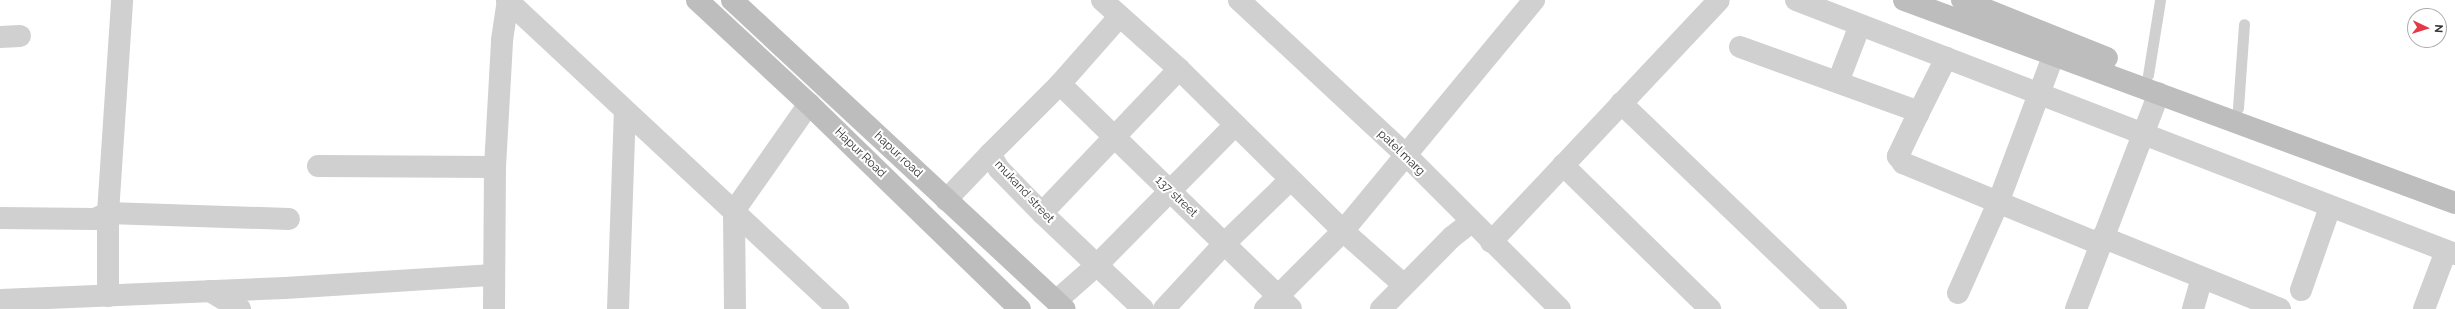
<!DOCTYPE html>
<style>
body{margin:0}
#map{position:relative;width:2455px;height:309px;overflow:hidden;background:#fff;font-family:Raleway,sans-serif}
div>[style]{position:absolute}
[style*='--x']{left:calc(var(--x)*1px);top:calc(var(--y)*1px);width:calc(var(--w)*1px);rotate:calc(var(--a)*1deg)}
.lane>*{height:11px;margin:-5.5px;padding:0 5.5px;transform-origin:5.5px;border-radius:5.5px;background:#d0d0d0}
.street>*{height:22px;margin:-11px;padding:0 11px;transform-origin:11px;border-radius:11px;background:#d0d0d0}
.secondary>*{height:22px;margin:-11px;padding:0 11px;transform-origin:11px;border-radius:11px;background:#bdbdbd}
span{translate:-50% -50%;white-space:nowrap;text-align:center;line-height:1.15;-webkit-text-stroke:4px #fff;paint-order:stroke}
.street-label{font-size:12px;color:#333}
.north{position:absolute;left:2407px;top:8px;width:40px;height:40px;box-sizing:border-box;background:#fff;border:1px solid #adadad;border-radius:50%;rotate:94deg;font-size:11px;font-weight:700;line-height:16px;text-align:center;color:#333}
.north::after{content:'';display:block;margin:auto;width:14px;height:18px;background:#e63946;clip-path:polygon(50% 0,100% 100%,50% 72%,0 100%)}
</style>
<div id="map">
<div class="lane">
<div style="--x:2148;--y:75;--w:76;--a:-80.9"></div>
<div style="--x:2238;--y:108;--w:84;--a:-85.9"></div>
</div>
<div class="street">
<div style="--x:507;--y:0;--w:453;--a:43"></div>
<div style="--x:1102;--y:0;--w:103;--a:41.9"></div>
<div style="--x:1179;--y:69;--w:231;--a:44.6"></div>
<div style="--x:1343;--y:231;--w:81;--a:41.5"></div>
<div style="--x:1239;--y:0;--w:229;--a:42.9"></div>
<div style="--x:1407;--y:156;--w:216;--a:45"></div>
<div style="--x:1796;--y:0;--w:706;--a:21.08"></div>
<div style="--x:1119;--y:17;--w:89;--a:131.4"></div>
<div style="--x:1060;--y:84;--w:99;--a:135"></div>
<div style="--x:990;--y:154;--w:17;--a:59"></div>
<div style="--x:999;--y:169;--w:62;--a:45.7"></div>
<div style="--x:1042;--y:213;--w:139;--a:43.5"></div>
<div style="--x:0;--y:37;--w:20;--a:-3"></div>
<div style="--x:1740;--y:47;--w:185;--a:19.9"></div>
<div style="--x:1914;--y:110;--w:6;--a:45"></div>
<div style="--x:1918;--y:114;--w:47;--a:115.5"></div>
<div style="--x:1898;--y:156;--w:9;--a:54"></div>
<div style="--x:1903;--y:163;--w:213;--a:22.4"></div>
<div style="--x:1838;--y:82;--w:61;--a:-68.9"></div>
<div style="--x:1060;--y:84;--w:322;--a:44.2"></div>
<div style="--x:1621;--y:103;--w:298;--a:43.8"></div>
<div style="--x:1918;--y:114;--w:63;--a:-63.4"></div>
<div style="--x:1563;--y:165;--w:206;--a:44.4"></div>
<div style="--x:318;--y:166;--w:177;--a:0.3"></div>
<div style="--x:946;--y:200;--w:64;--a:-46.3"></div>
<div style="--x:1042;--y:213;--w:199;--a:-46.4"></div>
<div style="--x:0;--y:218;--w:95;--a:0.6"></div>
<div style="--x:95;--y:219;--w:14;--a:-25"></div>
<div style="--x:108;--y:213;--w:213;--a:-86.2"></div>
<div style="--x:2102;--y:237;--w:192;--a:22"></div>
<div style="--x:1491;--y:242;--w:332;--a:-46.7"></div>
<div style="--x:2301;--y:290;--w:88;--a:-70.7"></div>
<div style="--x:210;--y:291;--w:35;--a:31"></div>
<div style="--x:1958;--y:293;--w:98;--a:-66"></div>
<div style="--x:1998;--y:203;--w:159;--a:-69.4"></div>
<div style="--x:108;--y:296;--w:83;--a:-90"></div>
<div style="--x:108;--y:213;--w:181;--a:1.9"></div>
<div style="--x:0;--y:300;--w:285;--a:-2.4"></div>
<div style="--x:285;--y:288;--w:209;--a:-3.6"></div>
<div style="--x:1056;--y:301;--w:53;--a:-41.2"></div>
<div style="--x:1096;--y:266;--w:198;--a:-45.4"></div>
<div style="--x:494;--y:309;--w:142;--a:-89.6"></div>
<div style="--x:495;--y:167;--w:127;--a:-86.8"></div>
<div style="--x:502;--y:40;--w:40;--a:-81.5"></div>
<div style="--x:618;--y:309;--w:198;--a:-88"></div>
<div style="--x:735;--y:309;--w:98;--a:-90.6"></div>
<div style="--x:734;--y:211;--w:131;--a:-55"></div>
<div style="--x:1164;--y:309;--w:90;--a:-47.3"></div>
<div style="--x:1225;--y:243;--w:91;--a:-44.1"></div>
<div style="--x:1265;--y:309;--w:110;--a:-45"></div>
<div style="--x:1343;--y:231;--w:300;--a:-50.4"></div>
<div style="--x:1381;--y:309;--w:101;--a:-45.4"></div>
<div style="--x:1452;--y:237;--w:24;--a:-38"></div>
<div style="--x:2076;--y:309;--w:231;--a:-69"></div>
<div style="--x:2193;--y:309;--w:32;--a:-74"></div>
<div style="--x:2424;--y:309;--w:62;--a:-69.2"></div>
</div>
<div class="secondary">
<div style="--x:697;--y:0;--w:153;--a:42.9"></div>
<div style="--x:809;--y:104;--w:294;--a:44.2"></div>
<div style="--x:732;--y:0;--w:454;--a:42.9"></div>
<div style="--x:1904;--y:0;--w:587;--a:20.22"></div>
<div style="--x:1962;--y:0;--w:156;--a:21.8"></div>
</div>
<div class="street-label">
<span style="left:860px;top:153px;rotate:44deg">Hapur Road</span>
<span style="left:1401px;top:153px;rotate:44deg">patel marg</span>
<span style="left:898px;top:155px;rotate:43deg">hapur road</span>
<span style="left:1024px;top:192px;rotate:47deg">mukand street</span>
<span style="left:1176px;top:197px;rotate:44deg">137 street</span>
</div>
<div class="north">N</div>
</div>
